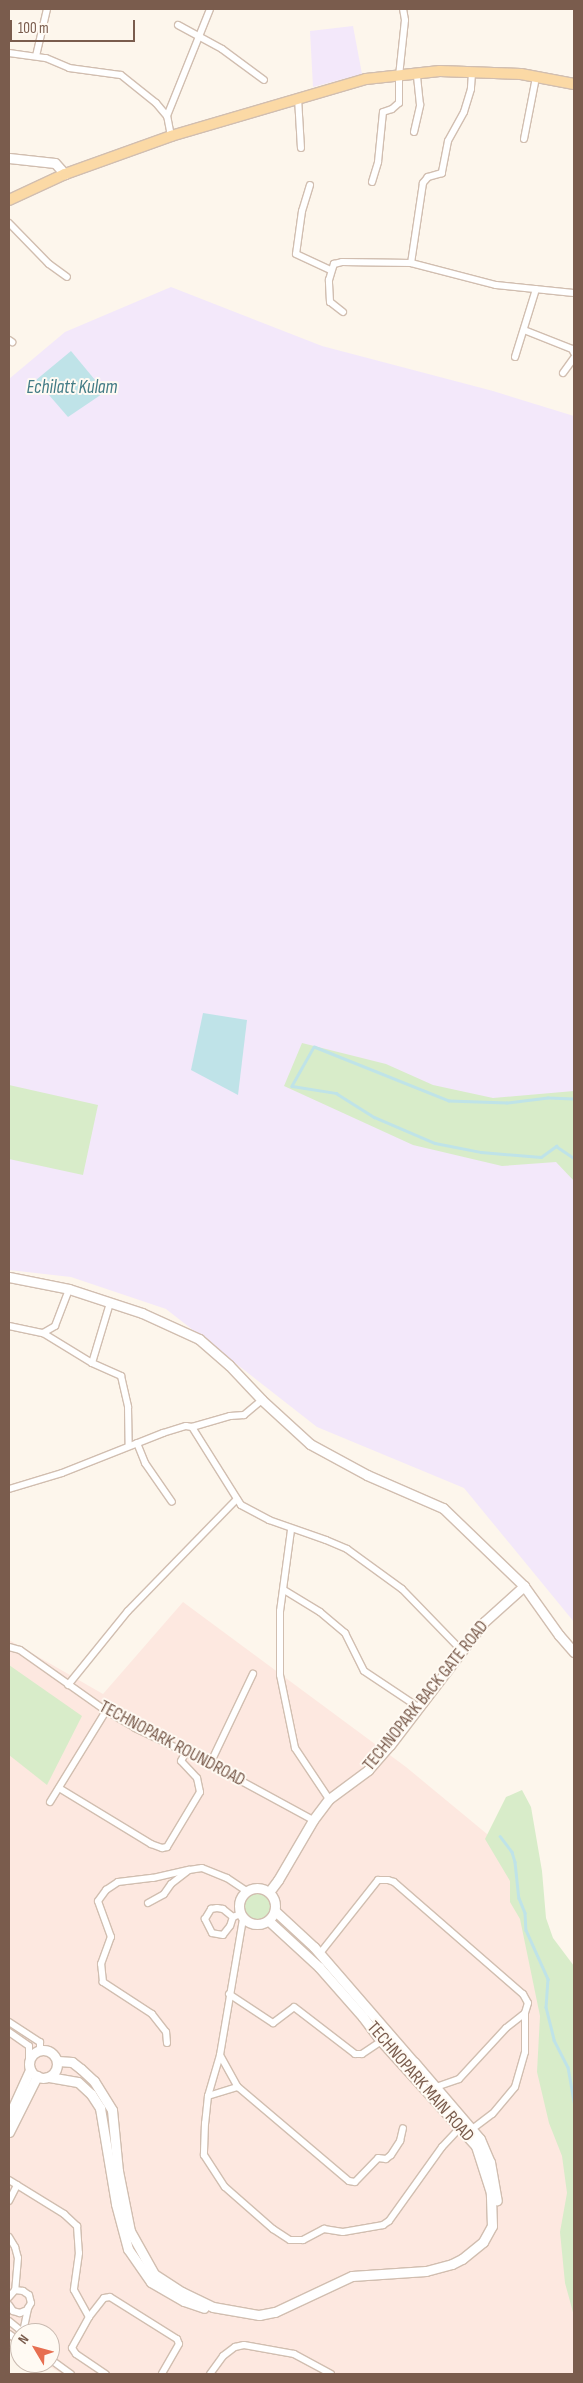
<!DOCTYPE html>
<style>
body{margin:0}
#map{position:relative;width:583px;height:2383px;overflow:hidden;background:#fdf6ec;font-family:"Sofia Sans Condensed",sans-serif}
div>[style]{position:absolute}
[style*='--x']{left:calc(var(--x)*1px);top:calc(var(--y)*1px);width:calc(var(--w)*1px);rotate:calc(var(--a)*1deg)}
.commercial>*{inset:0;background:#fde8e0}
.education>*{inset:0;background:#f3e8fa}
.green>*{inset:0;background:#d8ecc9}
.round{border-radius:50%}
.water>*{inset:0;background:#bfe3e8}
.stream>*{height:2.5px;margin:-1.25px;padding:0 1.25px;transform-origin:1.25px;border-radius:1.25px;background:#bfe3e8}
.roads{filter:drop-shadow(1px 0 #d1beb0) drop-shadow(-1px 0 #d1beb0) drop-shadow(0 1px #d1beb0) drop-shadow(0 -1px #d1beb0)}
.street>*{height:6px;margin:-3px;padding:0 3px;transform-origin:3px;border-radius:3px;background:#fff}
.secondary>*{height:9px;margin:-4.5px;padding:0 4.5px;transform-origin:4.5px;border-radius:4.5px;background:#fff}
.secondary>.ring{margin:-4.5px;padding:0;box-sizing:content-box;background:none;border:9px solid #fff;border-radius:50%}
.primary>*{height:10px;margin:-5px;padding:0 5px;transform-origin:5px;border-radius:5px;background:#fbd9a5}
span{translate:-50% -50%;white-space:nowrap;text-align:center;line-height:1.15;-webkit-text-stroke:4px #fffaf3;paint-order:stroke}
.street-label{font-size:18px;color:#7a5c4d}
.water-label{font-size:19px;color:#437c86;font-style:italic}
.frame{position:absolute;inset:0;border:10px solid #7a5c4d;pointer-events:none}
.north{position:absolute;left:10px;top:2323px;width:50px;height:50px;box-sizing:border-box;background:#fffaf3;border:1px solid #cabbb1;border-radius:50%;rotate:307deg;font-size:14px;font-weight:700;line-height:20px;text-align:center;color:#7a5c4d}
.north::after{content:'';display:block;margin:auto;width:18px;height:22px;background:#e76f51;clip-path:polygon(50% 0,100% 100%,50% 72%,0 100%)}
.scale{position:absolute;left:10px;top:20px;width:125px;height:22px;box-sizing:border-box;border:2px solid #7a5c4d;border-top:0;padding-left:6px;font-size:15px;line-height:18px;white-space:nowrap;color:#7a5c4d;-webkit-text-stroke:4px #fffaf3;paint-order:stroke}
</style>
<div id="map">
<div class="commercial">
<div style="clip-path:polygon(183px 1602px,406px 1767px,522px 1863px,574px 2194px,574px 2374px,62px 2374px,44px 2363px,50px 2363px,50px 2333px,20px 2333px,20px 2347px,9px 2340px,9px 1640px,103px 1694px)"></div>
</div>
<div class="education">
<div style="clip-path:polygon(353px 26px,362px 74px,313px 87px,310px 31px)"></div>
<div style="clip-path:polygon(171px 287px,322px 346px,493px 391px,574px 416px,574px 1622px,464px 1488px,317px 1427px,166px 1309px,71px 1277px,9px 1270px,9px 379px,65px 332px)"></div>
</div>
<div class="green">
<div style="clip-path:polygon(302px 1043px,386px 1064px,433px 1085px,493px 1098px,574px 1091px,574px 1181px,556px 1162px,502px 1166px,413px 1145px,284px 1086px)"></div>
<div style="clip-path:polygon(9px 1085px,98px 1105px,83px 1175px,9px 1159px)"></div>
<div style="clip-path:polygon(9px 1665px,82px 1716px,47px 1785px,9px 1755px)"></div>
<div style="clip-path:polygon(522px 1790px,531px 1807px,542px 1871px,546px 1918px,553px 1938px,574px 1966px,574px 2316px,565px 2283px,560px 2232px,567px 2193px,562px 2156px,549px 2123px,537px 2072px,540px 2016px,520px 1919px,510px 1902px,510px 1881px,485px 1839px,506px 1797px)"></div>
<div class="round" style="left:242px;top:1892px;width:30px;height:30px"></div>
</div>
<div class="water">
<div style="clip-path:polygon(71px 351px,105px 392px,68px 417px,36px 380px)"></div>
<div style="clip-path:polygon(203px 1013px,247px 1020px,238px 1095px,191px 1070px)"></div>
</div>
<div class="stream">
<div style="--x:574;--y:1099;--w:26;--a:-178"></div>
<div style="--x:548;--y:1098;--w:41;--a:173"></div>
<div style="--x:507;--y:1103;--w:58;--a:-178"></div>
<div style="--x:449;--y:1101;--w:145;--a:-158.2"></div>
<div style="--x:314;--y:1047;--w:45;--a:119.4"></div>
<div style="--x:292;--y:1086;--w:45;--a:9"></div>
<div style="--x:336;--y:1093;--w:45;--a:32.3"></div>
<div style="--x:374;--y:1117;--w:66;--a:23.1"></div>
<div style="--x:435;--y:1143;--w:47;--a:11.1"></div>
<div style="--x:481;--y:1152;--w:60;--a:4.8"></div>
<div style="--x:541;--y:1157;--w:19;--a:-36"></div>
<div style="--x:556;--y:1146;--w:22;--a:34"></div>
<div style="--x:500;--y:1836;--w:20;--a:53"></div>
<div style="--x:512;--y:1852;--w:10;--a:73"></div>
<div style="--x:515;--y:1862;--w:36;--a:84"></div>
<div style="--x:519;--y:1898;--w:16;--a:68"></div>
<div style="--x:525;--y:1913;--w:17;--a:87"></div>
<div style="--x:526;--y:1930;--w:54;--a:65.8"></div>
<div style="--x:548;--y:1979;--w:28;--a:94"></div>
<div style="--x:546;--y:2007;--w:34;--a:76"></div>
<div style="--x:554;--y:2040;--w:30;--a:63"></div>
<div style="--x:568;--y:2067;--w:36;--a:80"></div>
</div>
<div class="roads">
<div class="street">
<div style="--x:178;--y:25;--w:50;--a:28.6"></div>
<div style="--x:222;--y:49;--w:52;--a:36.4"></div>
<div style="--x:9;--y:53;--w:37;--a:8"></div>
<div style="--x:46;--y:58;--w:25;--a:23"></div>
<div style="--x:69;--y:68;--w:52;--a:7.7"></div>
<div style="--x:121;--y:75;--w:45;--a:38.7"></div>
<div style="--x:156;--y:103;--w:17;--a:50"></div>
<div style="--x:36;--y:56;--w:48;--a:-76.8"></div>
<div style="--x:472;--y:73;--w:16;--a:94"></div>
<div style="--x:471;--y:89;--w:24;--a:107"></div>
<div style="--x:464;--y:112;--w:33;--a:119"></div>
<div style="--x:448;--y:141;--w:33;--a:101"></div>
<div style="--x:442;--y:173;--w:15;--a:164"></div>
<div style="--x:428;--y:177;--w:8;--a:130"></div>
<div style="--x:423;--y:183;--w:81;--a:98.5"></div>
<div style="--x:411;--y:263;--w:88;--a:14.5"></div>
<div style="--x:496;--y:285;--w:78;--a:5.9"></div>
<div style="--x:298;--y:98;--w:50;--a:86.6"></div>
<div style="--x:414;--y:132;--w:28;--a:-77"></div>
<div style="--x:420;--y:105;--w:31;--a:-96"></div>
<div style="--x:171;--y:136;--w:20;--a:-101"></div>
<div style="--x:167;--y:116;--w:115;--a:-68.1"></div>
<div style="--x:524;--y:139;--w:63;--a:-79"></div>
<div style="--x:372;--y:182;--w:21;--a:-73"></div>
<div style="--x:378;--y:162;--w:50;--a:-84.3"></div>
<div style="--x:383;--y:112;--w:9;--a:-18"></div>
<div style="--x:392;--y:109;--w:9;--a:-41"></div>
<div style="--x:399;--y:103;--w:27;--a:-90"></div>
<div style="--x:399;--y:76;--w:56;--a:-83.9"></div>
<div style="--x:405;--y:20;--w:11;--a:-100"></div>
<div style="--x:310;--y:185;--w:27;--a:107"></div>
<div style="--x:302;--y:211;--w:43;--a:97.9"></div>
<div style="--x:296;--y:254;--w:38;--a:25"></div>
<div style="--x:9;--y:223;--w:57;--a:45.7"></div>
<div style="--x:49;--y:264;--w:22;--a:36"></div>
<div style="--x:343;--y:312;--w:16;--a:-142"></div>
<div style="--x:330;--y:302;--w:22;--a:-93"></div>
<div style="--x:329;--y:280;--w:17;--a:-73"></div>
<div style="--x:334;--y:264;--w:8;--a:-14"></div>
<div style="--x:342;--y:262;--w:69;--a:0.8"></div>
<div style="--x:524;--y:330;--w:52;--a:21.6"></div>
<div style="--x:572;--y:349;--w:4;--a:63"></div>
<div style="--x:9;--y:340;--w:4;--a:34"></div>
<div style="--x:515;--y:357;--w:71;--a:-72.8"></div>
<div style="--x:563;--y:373;--w:19;--a:-54"></div>
<div style="--x:9;--y:1326;--w:35;--a:12"></div>
<div style="--x:43;--y:1333;--w:14;--a:-30"></div>
<div style="--x:55;--y:1326;--w:40;--a:-69"></div>
<div style="--x:43;--y:1333;--w:57;--a:31.5"></div>
<div style="--x:92;--y:1363;--w:32;--a:24"></div>
<div style="--x:121;--y:1376;--w:32;--a:77"></div>
<div style="--x:128;--y:1407;--w:39;--a:89"></div>
<div style="--x:92;--y:1363;--w:63;--a:-73.3"></div>
<div style="--x:192;--y:1427;--w:92;--a:57.9"></div>
<div style="--x:241;--y:1505;--w:32;--a:28"></div>
<div style="--x:269;--y:1520;--w:60;--a:19.3"></div>
<div style="--x:326;--y:1540;--w:23;--a:23"></div>
<div style="--x:347;--y:1549;--w:68;--a:36"></div>
<div style="--x:402;--y:1589;--w:86;--a:45.9"></div>
<div style="--x:137;--y:1443;--w:22;--a:68"></div>
<div style="--x:145;--y:1463;--w:47;--a:55.3"></div>
<div style="--x:9;--y:1489;--w:55;--a:-16.8"></div>
<div style="--x:62;--y:1473;--w:109;--a:-21.6"></div>
<div style="--x:163;--y:1433;--w:24;--a:-17"></div>
<div style="--x:186;--y:1426;--w:6;--a:9"></div>
<div style="--x:192;--y:1427;--w:40;--a:-16"></div>
<div style="--x:230;--y:1416;--w:14;--a:-4"></div>
<div style="--x:244;--y:1415;--w:23;--a:-40"></div>
<div style="--x:291;--y:1530;--w:82;--a:97.7"></div>
<div style="--x:280;--y:1611;--w:64;--a:90"></div>
<div style="--x:280;--y:1675;--w:75;--a:78.4"></div>
<div style="--x:295;--y:1748;--w:61;--a:56.3"></div>
<div style="--x:284;--y:1590;--w:42;--a:31.4"></div>
<div style="--x:320;--y:1612;--w:33;--a:40"></div>
<div style="--x:345;--y:1633;--w:42;--a:63.4"></div>
<div style="--x:364;--y:1671;--w:65;--a:33.7"></div>
<div style="--x:9;--y:1647;--w:11;--a:15"></div>
<div style="--x:20;--y:1650;--w:105;--a:35.3"></div>
<div style="--x:106;--y:1711;--w:34;--a:30"></div>
<div style="--x:135;--y:1728;--w:83;--a:25.6"></div>
<div style="--x:210;--y:1764;--w:117;--a:28.5"></div>
<div style="--x:68;--y:1685;--w:95;--a:-51"></div>
<div style="--x:128;--y:1611;--w:156;--a:-45.8"></div>
<div style="--x:210;--y:1764;--w:100;--a:-64.5"></div>
<div style="--x:59;--y:1788;--w:108;--a:31.3"></div>
<div style="--x:151;--y:1844;--w:12;--a:20"></div>
<div style="--x:162;--y:1848;--w:5;--a:-11"></div>
<div style="--x:167;--y:1847;--w:64;--a:-59"></div>
<div style="--x:200;--y:1792;--w:14;--a:-102"></div>
<div style="--x:197;--y:1778;--w:23;--a:-133"></div>
<div style="--x:181;--y:1761;--w:10;--a:-61"></div>
<div style="--x:50;--y:1802;--w:107;--a:-58.4"></div>
<div style="--x:148;--y:1903;--w:18;--a:-29"></div>
<div style="--x:164;--y:1894;--w:12;--a:-55"></div>
<div style="--x:171;--y:1884;--w:23;--a:-38"></div>
<div style="--x:189;--y:1870;--w:13;--a:-9"></div>
<div style="--x:202;--y:1868;--w:27;--a:22"></div>
<div style="--x:227;--y:1878;--w:23;--a:34"></div>
<div style="--x:233;--y:1917;--w:9;--a:108"></div>
<div style="--x:230;--y:1926;--w:11;--a:128"></div>
<div style="--x:223;--y:1935;--w:11;--a:-170"></div>
<div style="--x:212;--y:1933;--w:16;--a:-117"></div>
<div style="--x:205;--y:1919;--w:12;--a:-59"></div>
<div style="--x:211;--y:1909;--w:6;--a:-9"></div>
<div style="--x:217;--y:1908;--w:6;--a:9"></div>
<div style="--x:223;--y:1909;--w:13;--a:39"></div>
<div style="--x:233;--y:1917;--w:8;--a:-23"></div>
<div style="--x:243;--y:1919;--w:138;--a:99.6"></div>
<div style="--x:220;--y:2055;--w:43;--a:106.3"></div>
<div style="--x:208;--y:2096;--w:27;--a:96"></div>
<div style="--x:205;--y:2123;--w:32;--a:92"></div>
<div style="--x:204;--y:2155;--w:38;--a:57"></div>
<div style="--x:225;--y:2187;--w:64;--a:41.2"></div>
<div style="--x:273;--y:2229;--w:20;--a:33"></div>
<div style="--x:290;--y:2240;--w:13;--a:0"></div>
<div style="--x:303;--y:2240;--w:24;--a:-28"></div>
<div style="--x:324;--y:2229;--w:19;--a:9"></div>
<div style="--x:343;--y:2232;--w:41;--a:-9.9"></div>
<div style="--x:383;--y:2225;--w:7;--a:-34"></div>
<div style="--x:389;--y:2221;--w:91;--a:-54.4"></div>
<div style="--x:442;--y:2147;--w:26;--a:-47"></div>
<div style="--x:317;--y:1950;--w:4;--a:27"></div>
<div style="--x:321;--y:1952;--w:92;--a:-51.6"></div>
<div style="--x:378;--y:1880;--w:10;--a:0"></div>
<div style="--x:388;--y:1880;--w:6;--a:18"></div>
<div style="--x:394;--y:1882;--w:171;--a:41"></div>
<div style="--x:523;--y:1994;--w:10;--a:61"></div>
<div style="--x:528;--y:2003;--w:10;--a:107"></div>
<div style="--x:229;--y:1994;--w:53;--a:33.4"></div>
<div style="--x:273;--y:2023;--w:26;--a:-37"></div>
<div style="--x:294;--y:2007;--w:77;--a:37.6"></div>
<div style="--x:355;--y:2054;--w:7;--a:0"></div>
<div style="--x:362;--y:2054;--w:23;--a:-34"></div>
<div style="--x:9;--y:2022;--w:37;--a:33"></div>
<div style="--x:40;--y:2042;--w:7;--a:90"></div>
<div style="--x:9;--y:2032;--w:24;--a:35"></div>
<div style="--x:29;--y:2046;--w:14;--a:90"></div>
<div style="--x:167;--y:2043;--w:11;--a:-95"></div>
<div style="--x:166;--y:2032;--w:23;--a:-128"></div>
<div style="--x:152;--y:2014;--w:59;--a:-146.9"></div>
<div style="--x:103;--y:1982;--w:18;--a:-96"></div>
<div style="--x:101;--y:1964;--w:29;--a:-70"></div>
<div style="--x:111;--y:1937;--w:38;--a:-110"></div>
<div style="--x:98;--y:1901;--w:14;--a:-54"></div>
<div style="--x:106;--y:1890;--w:14;--a:-34"></div>
<div style="--x:118;--y:1882;--w:35;--a:-7"></div>
<div style="--x:153;--y:1878;--w:37;--a:-13"></div>
<div style="--x:220;--y:2055;--w:37;--a:61"></div>
<div style="--x:238;--y:2087;--w:145;--a:40.3"></div>
<div style="--x:349;--y:2181;--w:6;--a:9"></div>
<div style="--x:355;--y:2182;--w:33;--a:-46"></div>
<div style="--x:378;--y:2158;--w:8;--a:7"></div>
<div style="--x:386;--y:2159;--w:6;--a:-39"></div>
<div style="--x:391;--y:2155;--w:17;--a:-57"></div>
<div style="--x:400;--y:2141;--w:13;--a:-77"></div>
<div style="--x:436;--y:2087;--w:24;--a:-19"></div>
<div style="--x:459;--y:2079;--w:69;--a:-47.3"></div>
<div style="--x:506;--y:2028;--w:24;--a:-38"></div>
<div style="--x:525;--y:2013;--w:39;--a:90"></div>
<div style="--x:525;--y:2052;--w:36;--a:106"></div>
<div style="--x:515;--y:2087;--w:35;--a:130"></div>
<div style="--x:492;--y:2114;--w:25;--a:143"></div>
<div style="--x:208;--y:2096;--w:31;--a:-17"></div>
<div style="--x:9;--y:2180;--w:65;--a:31.7"></div>
<div style="--x:64;--y:2214;--w:18;--a:43"></div>
<div style="--x:77;--y:2226;--w:27;--a:86"></div>
<div style="--x:79;--y:2253;--w:37;--a:98"></div>
<div style="--x:74;--y:2290;--w:31;--a:61"></div>
<div style="--x:89;--y:2317;--w:35;--a:119"></div>
<div style="--x:72;--y:2348;--w:7;--a:56"></div>
<div style="--x:76;--y:2354;--w:36;--a:34"></div>
<div style="--x:9;--y:2201;--w:18;--a:-63"></div>
<div style="--x:9;--y:2237;--w:12;--a:59"></div>
<div style="--x:15;--y:2247;--w:11;--a:75"></div>
<div style="--x:18;--y:2258;--w:32;--a:95"></div>
<div style="--x:9;--y:2297;--w:9;--a:-49"></div>
<div style="--x:15;--y:2290;--w:8;--a:7"></div>
<div style="--x:23;--y:2291;--w:7;--a:34"></div>
<div style="--x:29;--y:2295;--w:8;--a:76"></div>
<div style="--x:31;--y:2303;--w:8;--a:120"></div>
<div style="--x:27;--y:2310;--w:8;--a:157"></div>
<div style="--x:20;--y:2313;--w:7;--a:-164"></div>
<div style="--x:13;--y:2311;--w:7;--a:-124"></div>
<div style="--x:89;--y:2317;--w:24;--a:-52"></div>
<div style="--x:104;--y:2298;--w:6;--a:-9"></div>
<div style="--x:110;--y:2297;--w:79;--a:32.1"></div>
<div style="--x:177;--y:2339;--w:5;--a:68"></div>
<div style="--x:179;--y:2344;--w:34;--a:120"></div>
<div style="--x:9;--y:2321;--w:19;--a:39"></div>
<div style="--x:23;--y:2332;--w:25;--a:-78"></div>
<div style="--x:9;--y:2334;--w:14;--a:36"></div>
<div style="--x:50;--y:2359;--w:26;--a:36"></div>
<div style="--x:210;--y:2374;--w:22;--a:-54"></div>
<div style="--x:223;--y:2356;--w:15;--a:-37"></div>
<div style="--x:235;--y:2347;--w:9;--a:-13"></div>
<div style="--x:244;--y:2345;--w:51;--a:10.2"></div>
<div style="--x:294;--y:2354;--w:42;--a:28.4"></div>
</div>
<div class="secondary">
<div style="--x:9;--y:158;--w:46;--a:6.2"></div>
<div style="--x:55;--y:163;--w:15;--a:48"></div>
<div style="--x:9;--y:1277;--w:61;--a:11.3"></div>
<div style="--x:69;--y:1289;--w:77;--a:18.2"></div>
<div style="--x:142;--y:1313;--w:63;--a:24.5"></div>
<div style="--x:199;--y:1339;--w:40;--a:41"></div>
<div style="--x:229;--y:1365;--w:48;--a:46.7"></div>
<div style="--x:262;--y:1400;--w:65;--a:42.5"></div>
<div style="--x:310;--y:1444;--w:65;--a:28.5"></div>
<div style="--x:367;--y:1475;--w:83;--a:23.5"></div>
<div style="--x:443;--y:1508;--w:112;--a:43.9"></div>
<div style="--x:524;--y:1586;--w:60;--a:54.5"></div>
<div style="--x:559;--y:1635;--w:23;--a:49"></div>
<div class="ring" style="left:239px;top:1888px;width:27px;height:27px"></div>
<div style="--x:269;--y:1892;--w:15;--a:-53"></div>
<div style="--x:278;--y:1880;--w:69;--a:-59.7"></div>
<div style="--x:313;--y:1820;--w:26;--a:-53"></div>
<div style="--x:329;--y:1799;--w:49;--a:-36.6"></div>
<div style="--x:368;--y:1770;--w:33;--a:-49"></div>
<div style="--x:390;--y:1745;--w:155;--a:-52.6"></div>
<div style="--x:484;--y:1622;--w:54;--a:-42"></div>
<div style="--x:275;--y:1911;--w:53;--a:42.7"></div>
<div style="--x:314;--y:1947;--w:159;--a:49.1"></div>
<div class="ring" style="left:29px;top:2050px;width:19px;height:19px"></div>
<div style="--x:58;--y:2061;--w:14;--a:4"></div>
<div style="--x:72;--y:2062;--w:11;--a:38"></div>
<div style="--x:81;--y:2069;--w:18;--a:43"></div>
<div style="--x:94;--y:2081;--w:34;--a:58"></div>
<div style="--x:112;--y:2110;--w:61;--a:84.4"></div>
<div style="--x:118;--y:2171;--w:61;--a:78.7"></div>
<div style="--x:130;--y:2231;--w:49;--a:60.8"></div>
<div style="--x:154;--y:2274;--w:33;--a:33"></div>
<div style="--x:182;--y:2292;--w:34;--a:26"></div>
<div style="--x:213;--y:2307;--w:47;--a:9.9"></div>
<div style="--x:259;--y:2315;--w:16;--a:-11"></div>
<div style="--x:275;--y:2312;--w:85;--a:-25.1"></div>
<div style="--x:352;--y:2276;--w:74;--a:-3.9"></div>
<div style="--x:426;--y:2271;--w:27;--a:-15"></div>
<div style="--x:452;--y:2264;--w:11;--a:-27"></div>
<div style="--x:462;--y:2259;--w:27;--a:-39"></div>
<div style="--x:483;--y:2242;--w:18;--a:-61"></div>
<div style="--x:492;--y:2226;--w:33;--a:-92"></div>
<div style="--x:491;--y:2193;--w:49;--a:-107.7"></div>
<div style="--x:476;--y:2146;--w:142;--a:-132.1"></div>
<div style="--x:381;--y:2041;--w:30;--a:-127"></div>
<div style="--x:363;--y:2017;--w:67;--a:-131.3"></div>
<div style="--x:319;--y:1967;--w:68;--a:-137.4"></div>
<div style="--x:414;--y:2062;--w:101;--a:49.4"></div>
<div style="--x:480;--y:2139;--w:25;--a:67"></div>
<div style="--x:490;--y:2162;--w:39;--a:80"></div>
<div style="--x:49;--y:2077;--w:29;--a:10"></div>
<div style="--x:78;--y:2082;--w:18;--a:43"></div>
<div style="--x:91;--y:2094;--w:17;--a:57"></div>
<div style="--x:100;--y:2108;--w:97;--a:80.5"></div>
<div style="--x:116;--y:2204;--w:47;--a:75.1"></div>
<div style="--x:128;--y:2249;--w:40;--a:55.1"></div>
<div style="--x:151;--y:2282;--w:38;--a:30"></div>
<div style="--x:184;--y:2301;--w:21;--a:19"></div>
<div style="--x:9;--y:2116;--w:51;--a:-65.5"></div>
<div style="--x:9;--y:2132;--w:63;--a:-63.4"></div>
</div>
<div class="primary">
<div style="--x:9;--y:200;--w:62;--a:-24.9"></div>
<div style="--x:65;--y:174;--w:113;--a:-19.7"></div>
<div style="--x:171;--y:136;--w:203;--a:-16.3"></div>
<div style="--x:366;--y:79;--w:74;--a:-6.2"></div>
<div style="--x:440;--y:71;--w:81;--a:2.1"></div>
<div style="--x:521;--y:74;--w:54;--a:10.7"></div>
</div>
</div>
<div class="street-label">
<span style="left:426px;top:1696px;rotate:-51deg">TECHNOPARK BACK GATE ROAD</span>
<span style="left:172px;top:1744px;rotate:28deg">TECHNOPARK ROUNDROAD</span>
<span style="left:420px;top:2082px;rotate:49deg">TECHNOPARK MAIN ROAD</span>
</div>
<div class="water-label">
<span style="left:72px;top:388px">Echilatt Kulam</span>
</div>
<div class="frame"></div>
<div class="north">N</div>
<div class="scale">100 m</div>
</div>
